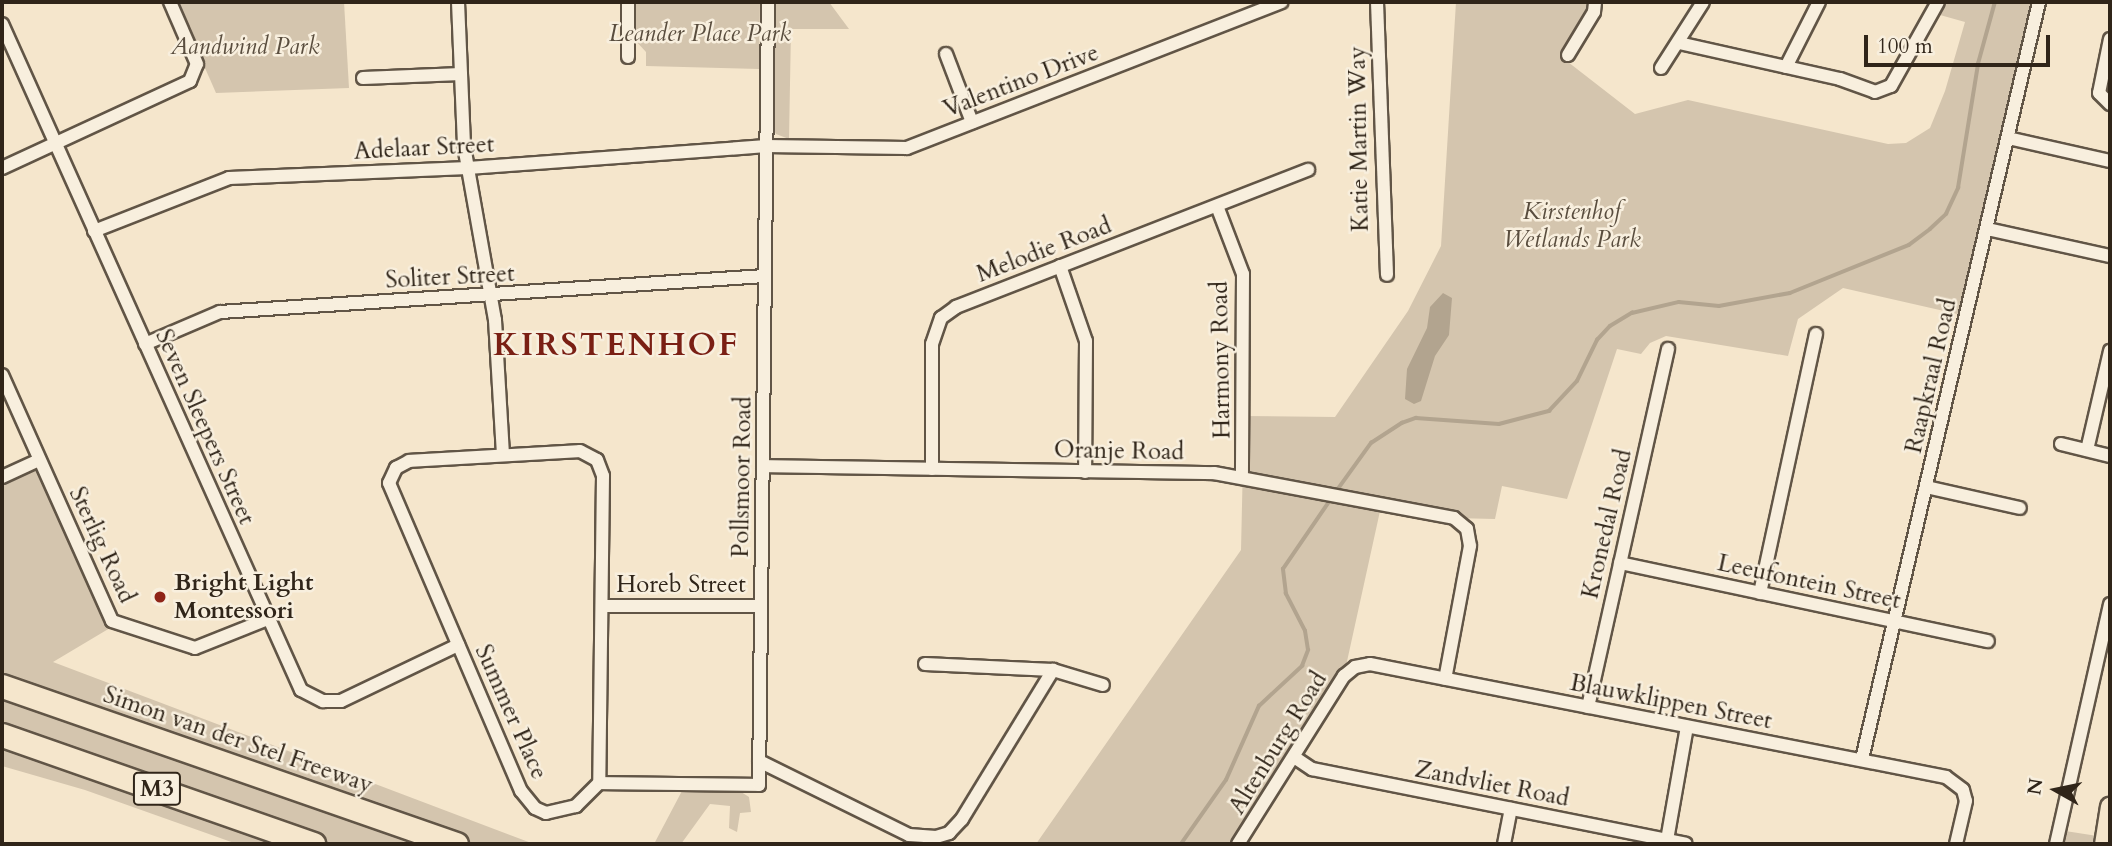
<!DOCTYPE html>
<style>
body{margin:0}
#map{position:relative;width:2112px;height:846px;overflow:hidden;background:#f5e6cc;font-family:Cardo,serif}
div>[style]{position:absolute}
[style*='--x']{left:calc(var(--x)*1px);top:calc(var(--y)*1px);width:calc(var(--w)*1px);rotate:calc(var(--a)*1deg)}
.green>*{inset:0;background:#d4c5ae}
.water>*{inset:0;background:#b2a48f}
.stream>*{height:3.5px;margin:-1.75px;padding:0 1.75px;transform-origin:1.75px;border-radius:1.75px;background:#b2a48f}
.roads{filter:drop-shadow(2px 0 #615546) drop-shadow(-2px 0 #615546) drop-shadow(0 2px #615546) drop-shadow(0 -2px #615546)}
.street>*{height:12px;margin:-6px;padding:0 6px;transform-origin:6px;border-radius:6px;background:#f8efde}
.primary>*{height:19px;margin:-9.5px;padding:0 9.5px;transform-origin:9.5px;border-radius:9.5px;background:#f5e6cc}
.highway>*{height:23px;margin:-11.5px;padding:0 11.5px;transform-origin:11.5px;border-radius:11.5px;background:#f5e6cc}
.dots>*{width:19px;height:19px;translate:-50% -50%;box-sizing:border-box;border:4px solid #f8efde;border-radius:50%}
span{translate:-50% -50%;white-space:nowrap;text-align:center;line-height:1.15;-webkit-text-stroke:5px #f8efde;paint-order:stroke}
.shield-label span{padding:2px 5px;background:#f8efde;border:2px solid;border-radius:5px;-webkit-text-stroke-width:0}
.shield-label{font-size:23px;color:#302519;font-weight:700}
.park-label{font-size:24px;color:#594d3e;font-style:italic}
.street-label{font-size:24px;color:#302519}
.poi-label{font-size:24px;color:#302519;font-weight:700}
.left{translate:0 -50%;text-align:left}
.district-label{font-size:32px;color:#7a1f14;font-weight:700;letter-spacing:2px}
.frame{position:absolute;inset:0;border:4px solid #302519;pointer-events:none}
.north{position:absolute;left:2021px;top:755px;width:70px;height:70px;-webkit-text-stroke:5px #f8efde;paint-order:stroke;rotate:279deg;font-size:19px;font-weight:700;line-height:28px;text-align:center;color:#302519}
.north::after{content:'';display:block;margin:auto;width:24px;height:32px;background:#302519;clip-path:polygon(50% 0,100% 100%,50% 72%,0 100%)}
.scale{position:absolute;left:1864px;top:35px;width:186px;height:32px;box-sizing:border-box;border:4px solid #302519;border-top:0;padding-left:9px;font-size:21px;line-height:24px;white-space:nowrap;color:#302519;-webkit-text-stroke:5px #f8efde;paint-order:stroke}
</style>
<div id="map">
<div class="green">
<div style="clip-path:polygon(176px 2px,344px 2px,349px 88px,216px 93px)"></div>
<div style="clip-path:polygon(635px 2px,760px 2px,759px 69px,646px 66px,646px 52px,635px 40px)"></div>
<div style="clip-path:polygon(772px 2px,829px 2px,849px 29px,791px 29px,789px 139px,776px 134px,771px 124px)"></div>
<div style="clip-path:polygon(1456px 2px,1595px 2px,1568px 62px,1635px 114px,1688px 100px,1888px 144px,1906px 143px,1930px 128px,1945px 91px,1965px 22px,1933px 13px,1938px 2px,2039px 2px,1966px 316px,1843px 288px,1798px 319px,1788px 356px,1666px 336px,1650px 343px,1641px 354px,1617px 349px,1567px 499px,1502px 486px,1495px 519px,1454px 518px,1382px 502px,1346px 666px,1231px 844px,1036px 844px,1241px 550px,1244px 416px,1335px 417px,1408px 311px,1441px 246px)"></div>
<div style="clip-path:polygon(39px 460px,112px 621px,110px 628px,53px 662px,534px 844px,237px 844px,85px 790px,2px 766px,2px 477px)"></div>
<div style="clip-path:polygon(683px 789px,738px 790px,749px 797px,751px 812px,740px 813px,737px 832px,729px 828px,730px 806px,710px 804px,681px 844px,654px 844px)"></div>
<div style="clip-path:polygon(2059px 830px,2110px 838px,2110px 844px,2056px 844px)"></div>
</div>
<div class="water">
<div style="clip-path:polygon(1443px 293px,1452px 298px,1449px 335px,1435px 356px,1421px 401px,1414px 404px,1405px 399px,1407px 369px,1427px 328px,1430px 307px)"></div>
</div>
<div class="stream">
<div style="--x:1335;--y:493;--w:62;--a:-54.2"></div>
<div style="--x:1371;--y:443;--w:37;--a:-33"></div>
<div style="--x:1402;--y:423;--w:15;--a:-20"></div>
<div style="--x:1416;--y:418;--w:83;--a:4.1"></div>
<div style="--x:1499;--y:424;--w:52;--a:-14.6"></div>
<div style="--x:1549;--y:411;--w:41;--a:-47"></div>
<div style="--x:1577;--y:381;--w:46;--a:-64"></div>
<div style="--x:1597;--y:340;--w:19;--a:-47"></div>
<div style="--x:1610;--y:326;--w:26;--a:-31"></div>
<div style="--x:1632;--y:313;--w:48;--a:-13.2"></div>
<div style="--x:1679;--y:302;--w:40;--a:5.7"></div>
<div style="--x:1719;--y:306;--w:72;--a:-10.4"></div>
<div style="--x:1790;--y:293;--w:128;--a:-22"></div>
<div style="--x:1909;--y:245;--w:26;--a:-37"></div>
<div style="--x:1930;--y:229;--w:22;--a:-43"></div>
<div style="--x:1946;--y:214;--w:29;--a:-65"></div>
<div style="--x:1958;--y:188;--w:126;--a:-80.8"></div>
<div style="--x:1978;--y:64;--w:64;--a:-74.7"></div>
<div style="--x:1181;--y:844;--w:78;--a:-54.9"></div>
<div style="--x:1226;--y:780;--w:81;--a:-66"></div>
<div style="--x:1259;--y:706;--w:59;--a:-42.9"></div>
<div style="--x:1302;--y:666;--w:17;--a:-69"></div>
<div style="--x:1308;--y:650;--w:19;--a:-99"></div>
<div style="--x:1305;--y:631;--w:42;--a:-117.2"></div>
<div style="--x:1286;--y:594;--w:25;--a:-97"></div>
<div style="--x:1283;--y:569;--w:85;--a:-55.6"></div>
</div>
<div class="roads">
<div class="street">
<div style="--x:458;--y:2;--w:144;--a:87.6"></div>
<div style="--x:464;--y:146;--w:177;--a:79.9"></div>
<div style="--x:495;--y:320;--w:135;--a:86.6"></div>
<div style="--x:1377;--y:2;--w:273;--a:87.9"></div>
<div style="--x:2;--y:24;--w:730;--a:65.82"></div>
<div style="--x:301;--y:690;--w:25;--a:27"></div>
<div style="--x:323;--y:701;--w:18;--a:0"></div>
<div style="--x:341;--y:701;--w:130;--a:-25.6"></div>
<div style="--x:2110;--y:39;--w:55;--a:101.5"></div>
<div style="--x:2099;--y:93;--w:16;--a:45"></div>
<div style="--x:1679;--y:43;--w:165;--a:12.6"></div>
<div style="--x:1840;--y:79;--w:37;--a:20"></div>
<div style="--x:1875;--y:92;--w:17;--a:-21"></div>
<div style="--x:1891;--y:86;--w:96;--a:-60.8"></div>
<div style="--x:946;--y:54;--w:73;--a:69.1"></div>
<div style="--x:1568;--y:55;--w:50;--a:-58.8"></div>
<div style="--x:1594;--y:12;--w:10;--a:-84"></div>
<div style="--x:628;--y:57;--w:55;--a:-90"></div>
<div style="--x:1786;--y:67;--w:73;--a:-63.1"></div>
<div style="--x:1661;--y:68;--w:78;--a:-57.5"></div>
<div style="--x:363;--y:78;--w:98;--a:-2.3"></div>
<div style="--x:2008;--y:138;--w:105;--a:12.7"></div>
<div style="--x:2;--y:168;--w:207;--a:-24.8"></div>
<div style="--x:190;--y:81;--w:18;--a:-68"></div>
<div style="--x:197;--y:64;--w:68;--a:-113.5"></div>
<div style="--x:1217;--y:206;--w:73;--a:69.1"></div>
<div style="--x:1243;--y:274;--w:202;--a:90.3"></div>
<div style="--x:1987;--y:229;--w:126;--a:12.4"></div>
<div style="--x:94;--y:231;--w:145;--a:-21.4"></div>
<div style="--x:229;--y:178;--w:239;--a:-2.4"></div>
<div style="--x:468;--y:168;--w:299;--a:-4.2"></div>
<div style="--x:766;--y:146;--w:141;--a:0.8"></div>
<div style="--x:907;--y:148;--w:402;--a:-21.3"></div>
<div style="--x:1060;--y:266;--w:79;--a:70.9"></div>
<div style="--x:1086;--y:341;--w:131;--a:90.4"></div>
<div style="--x:145;--y:344;--w:82;--a:-23.1"></div>
<div style="--x:220;--y:312;--w:546;--a:-3.78"></div>
<div style="--x:2;--y:375;--w:269;--a:65.9"></div>
<div style="--x:112;--y:621;--w:87;--a:18"></div>
<div style="--x:195;--y:648;--w:79;--a:-21.7"></div>
<div style="--x:2061;--y:444;--w:50;--a:13.8"></div>
<div style="--x:2087;--y:450;--w:102;--a:-76.9"></div>
<div style="--x:580;--y:451;--w:19;--a:28"></div>
<div style="--x:597;--y:460;--w:17;--a:69"></div>
<div style="--x:603;--y:476;--w:307;--a:90.7"></div>
<div style="--x:599;--y:783;--w:33;--a:135"></div>
<div style="--x:576;--y:806;--w:31;--a:167"></div>
<div style="--x:546;--y:813;--w:12;--a:-156"></div>
<div style="--x:535;--y:808;--w:22;--a:-129"></div>
<div style="--x:521;--y:791;--w:335;--a:-113.2"></div>
<div style="--x:389;--y:483;--w:17;--a:-65"></div>
<div style="--x:396;--y:468;--w:15;--a:-28"></div>
<div style="--x:409;--y:461;--w:171;--a:-3.3"></div>
<div style="--x:763;--y:466;--w:451;--a:0.9"></div>
<div style="--x:1214;--y:473;--w:244;--a:10.6"></div>
<div style="--x:1454;--y:518;--w:17;--a:40"></div>
<div style="--x:1467;--y:529;--w:17;--a:80"></div>
<div style="--x:1470;--y:546;--w:135;--a:100.6"></div>
<div style="--x:932;--y:469;--w:125;--a:-90"></div>
<div style="--x:932;--y:344;--w:28;--a:-71"></div>
<div style="--x:941;--y:318;--w:19;--a:-36"></div>
<div style="--x:956;--y:307;--w:378;--a:-21.3"></div>
<div style="--x:2;--y:477;--w:41;--a:-24.7"></div>
<div style="--x:1926;--y:487;--w:96;--a:12.6"></div>
<div style="--x:1620;--y:563;--w:376;--a:12"></div>
<div style="--x:1760;--y:593;--w:265;--a:-77.8"></div>
<div style="--x:602;--y:606;--w:159;--a:0"></div>
<div style="--x:925;--y:664;--w:128;--a:2.7"></div>
<div style="--x:1053;--y:670;--w:52;--a:16.7"></div>
<div style="--x:1588;--y:707;--w:367;--a:-77.4"></div>
<div style="--x:1294;--y:757;--w:22;--a:34"></div>
<div style="--x:1312;--y:769;--w:381;--a:11.3"></div>
<div style="--x:1862;--y:759;--w:777;--a:-76.84"></div>
<div style="--x:759;--y:761;--w:167;--a:26.3"></div>
<div style="--x:909;--y:835;--w:27;--a:4"></div>
<div style="--x:936;--y:837;--w:14;--a:-17"></div>
<div style="--x:949;--y:833;--w:19;--a:-47"></div>
<div style="--x:962;--y:819;--w:175;--a:-58.6"></div>
<div style="--x:599;--y:783;--w:160;--a:0.7"></div>
<div style="--x:759;--y:785;--w:783;--a:-89.34"></div>
<div style="--x:1667;--y:840;--w:115;--a:-80"></div>
<div style="--x:1238;--y:844;--w:199;--a:-57.8"></div>
<div style="--x:1344;--y:676;--w:14;--a:-39"></div>
<div style="--x:1355;--y:667;--w:15;--a:-11"></div>
<div style="--x:1370;--y:664;--w:587;--a:11.1"></div>
<div style="--x:1946;--y:777;--w:21;--a:37"></div>
<div style="--x:1963;--y:790;--w:11;--a:75"></div>
<div style="--x:1966;--y:801;--w:44;--a:103.1"></div>
<div style="--x:1504;--y:844;--w:36;--a:-79"></div>
<div style="--x:2056;--y:844;--w:246;--a:-77.3"></div>
</div>
<div class="primary">
<div style="--x:2104;--y:844;--w:38;--a:-81"></div>
</div>
<div class="highway">
<div style="--x:2;--y:686;--w:481;--a:19.2"></div>
<div style="--x:2;--y:735;--w:330;--a:19.3"></div>
</div>
</div>
<div class="dots">
<div style="left:160px;top:597px;background:#8f2418"></div>
</div>
<div class="shield-label">
<span style="left:157px;top:789px">M3</span>
</div>
<div class="park-label">
<span style="left:700px;top:34px">Leander Place Park</span>
<span style="left:245px;top:47px">Aandwind Park</span>
<span style="left:1572px;top:226px">Kirstenhof<br>Wetlands Park</span>
</div>
<div class="street-label">
<span style="left:1021px;top:81px;rotate:-21deg">Valentino Drive</span>
<span style="left:1359px;top:139px;rotate:-91deg">Katie Martin Way</span>
<span style="left:424px;top:148px;rotate:-3deg">Adelaar Street</span>
<span style="left:1044px;top:250px;rotate:-21deg">Melodie Road</span>
<span style="left:450px;top:277px;rotate:-3deg">Soliter Street</span>
<span style="left:1221px;top:360px;rotate:-91deg">Harmony Road</span>
<span style="left:1931px;top:376px;rotate:-77deg">Raapkraal Road</span>
<span style="left:205px;top:427px;rotate:66deg">Seven Sleepers Street</span>
<span style="left:1119px;top:451px;rotate:1deg">Oranje Road</span>
<span style="left:742px;top:477px;rotate:-89deg">Pollsmoor Road</span>
<span style="left:1607px;top:524px;rotate:-77deg">Kronedal Road</span>
<span style="left:102px;top:545px;rotate:65deg">Sterlig Road</span>
<span style="left:1809px;top:582px;rotate:12deg">Leeufontein Street</span>
<span style="left:681px;top:585px">Horeb Street</span>
<span style="left:1671px;top:702px;rotate:11deg">Blauwklippen Street</span>
<span style="left:511px;top:712px;rotate:66deg">Summer Place</span>
<span style="left:238px;top:740px;rotate:19deg">Simon van der Stel Freeway</span>
<span style="left:1278px;top:743px;rotate:-58deg">Altenburg Road</span>
<span style="left:1492px;top:784px;rotate:11deg">Zandvliet Road</span>
</div>
<div class="poi-label">
<span class="left" style="left:174px;top:597px">Bright Light<br>Montessori</span>
</div>
<div class="district-label">
<span style="left:616px;top:345px">KIRSTENHOF</span>
</div>
<div class="frame"></div>
<div class="north">N</div>
<div class="scale">100 m</div>
</div>
